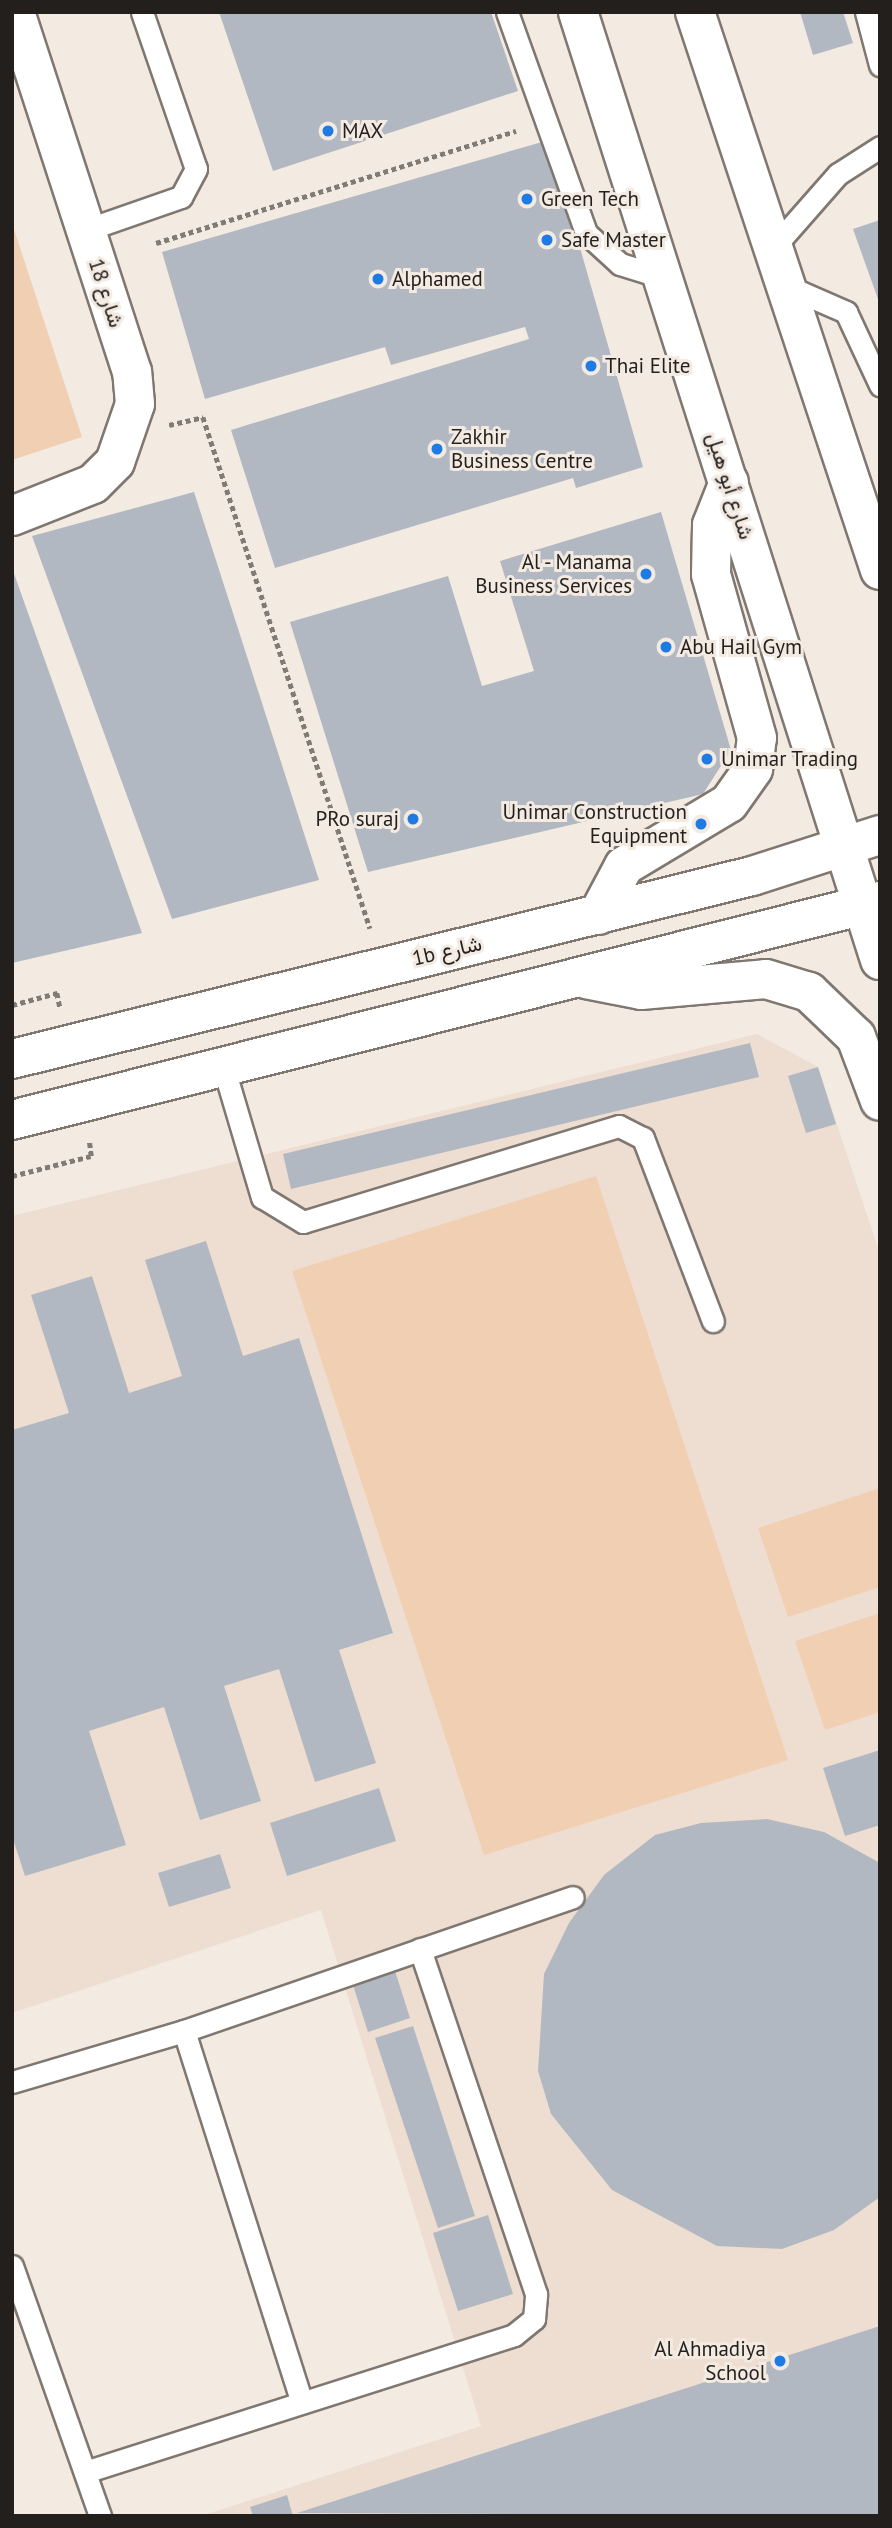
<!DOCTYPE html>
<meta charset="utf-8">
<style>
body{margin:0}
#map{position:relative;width:892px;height:2528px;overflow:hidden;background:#f3eae2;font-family:"PT Sans",Vazirmatn,sans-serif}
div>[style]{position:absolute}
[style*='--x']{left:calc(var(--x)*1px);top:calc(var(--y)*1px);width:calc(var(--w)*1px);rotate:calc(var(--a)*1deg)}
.built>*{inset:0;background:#eeded1}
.green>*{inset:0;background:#f1cfb3}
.building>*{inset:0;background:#b1b8c1}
.path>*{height:4.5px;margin-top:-2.25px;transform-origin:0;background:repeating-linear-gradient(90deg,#817b76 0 5px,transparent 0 8.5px)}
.roads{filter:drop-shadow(2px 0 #7f7770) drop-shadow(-2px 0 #7f7770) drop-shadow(0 2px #7f7770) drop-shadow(0 -2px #7f7770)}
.service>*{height:21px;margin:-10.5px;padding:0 10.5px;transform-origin:10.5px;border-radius:10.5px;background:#fff}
.minor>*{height:38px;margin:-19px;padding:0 19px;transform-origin:19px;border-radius:19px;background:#fff}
.tertiary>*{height:38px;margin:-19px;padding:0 19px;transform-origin:19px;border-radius:19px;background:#fff}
.secondary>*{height:38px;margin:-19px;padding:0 19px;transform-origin:19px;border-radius:19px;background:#fff}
.dots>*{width:19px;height:19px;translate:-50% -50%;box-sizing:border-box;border:4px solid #f3eae2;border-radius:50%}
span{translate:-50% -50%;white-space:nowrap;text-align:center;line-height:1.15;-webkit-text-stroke:6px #f3eae2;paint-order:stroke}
.poi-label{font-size:21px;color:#221f1c}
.left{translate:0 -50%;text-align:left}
.right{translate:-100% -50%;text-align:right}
.street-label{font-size:21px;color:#221f1c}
.frame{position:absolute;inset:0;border:14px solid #221f1c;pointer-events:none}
</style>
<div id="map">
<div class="built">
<div style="clip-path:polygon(757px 1034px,818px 1067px,880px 1254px,880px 2516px,201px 2516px,481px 2426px,321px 1910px,12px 2013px,12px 1216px)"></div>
</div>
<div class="green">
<div style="clip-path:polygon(12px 223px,82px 437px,12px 460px)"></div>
<div style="clip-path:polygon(596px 1176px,788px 1760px,484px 1855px,292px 1271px)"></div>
<div style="clip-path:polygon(880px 1488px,880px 1587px,788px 1617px,758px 1528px)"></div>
<div style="clip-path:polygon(880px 1613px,880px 1712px,825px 1730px,795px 1641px)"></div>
</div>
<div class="building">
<div style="clip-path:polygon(219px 12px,491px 12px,518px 91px,273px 171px)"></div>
<div style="clip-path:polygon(800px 12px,843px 12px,853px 43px,813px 55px)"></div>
<div style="clip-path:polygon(549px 140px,643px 467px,576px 488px,573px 478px,275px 568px,231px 430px,529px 339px,525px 327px,391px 365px,385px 347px,205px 399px,162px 252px)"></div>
<div style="clip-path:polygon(880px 220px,880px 302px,879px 302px,853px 229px)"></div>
<div style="clip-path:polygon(194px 492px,319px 880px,172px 919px,32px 536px)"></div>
<div style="clip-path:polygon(661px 512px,731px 750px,703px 794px,368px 872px,290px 622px,448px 576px,482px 686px,534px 671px,500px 561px)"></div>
<div style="clip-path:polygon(12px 568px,142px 933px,12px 963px)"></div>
<div style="clip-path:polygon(750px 1043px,759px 1077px,291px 1189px,283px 1154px)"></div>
<div style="clip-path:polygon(818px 1067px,836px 1124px,806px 1133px,788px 1076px)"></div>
<div style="clip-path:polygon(206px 1241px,243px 1356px,299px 1338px,393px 1633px,339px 1650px,376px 1763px,315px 1782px,279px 1669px,224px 1686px,261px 1801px,200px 1820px,164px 1707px,89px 1731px,126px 1845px,25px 1876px,12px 1836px,12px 1430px,69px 1413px,31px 1295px,92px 1276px,129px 1393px,182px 1376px,145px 1260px)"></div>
<div style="clip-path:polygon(880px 1750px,880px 1825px,845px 1836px,823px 1768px)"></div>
<div style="clip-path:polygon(379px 1788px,396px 1841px,287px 1876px,270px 1823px)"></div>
<div style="clip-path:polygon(767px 1819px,824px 1832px,880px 1863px,880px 2197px,834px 2230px,782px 2249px,717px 2246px,612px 2190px,551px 2114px,538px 2071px,544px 1974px,569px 1923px,604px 1875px,655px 1835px,701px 1823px)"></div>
<div style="clip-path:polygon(220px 1854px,231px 1888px,169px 1907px,158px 1873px)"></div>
<div style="clip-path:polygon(395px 1971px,410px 2018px,368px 2032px,353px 1985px)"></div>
<div style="clip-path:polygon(413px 2026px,475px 2216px,438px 2228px,375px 2038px)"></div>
<div style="clip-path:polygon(488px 2215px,513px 2294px,458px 2311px,433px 2233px)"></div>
<div style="clip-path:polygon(880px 2326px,880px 2516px,297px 2513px)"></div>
<div style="clip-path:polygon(287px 2495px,293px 2516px,253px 2516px,250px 2507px)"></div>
</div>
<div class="path">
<div style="--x:156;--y:243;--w:377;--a:-17.3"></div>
<div style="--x:169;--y:425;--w:35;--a:-13"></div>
<div style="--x:203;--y:417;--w:538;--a:71.9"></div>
<div style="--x:12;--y:1005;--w:47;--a:-14.9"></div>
<div style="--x:57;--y:993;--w:14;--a:78"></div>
<div style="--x:12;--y:1176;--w:81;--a:-14.2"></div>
<div style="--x:91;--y:1156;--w:16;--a:-97"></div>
</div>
<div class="roads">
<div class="service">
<div style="--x:507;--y:12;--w:235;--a:70.3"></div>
<div style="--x:586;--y:233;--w:46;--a:42.4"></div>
<div style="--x:620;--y:264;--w:44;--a:17.2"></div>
<div style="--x:866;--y:12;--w:55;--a:75.2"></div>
<div style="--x:86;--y:230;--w:101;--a:-19.2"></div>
<div style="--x:181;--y:197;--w:32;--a:-62"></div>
<div style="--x:196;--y:169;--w:166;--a:-109"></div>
<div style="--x:772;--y:249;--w:100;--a:-48.7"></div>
<div style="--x:838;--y:174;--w:50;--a:-32.7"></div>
<div style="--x:784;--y:285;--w:68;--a:23.5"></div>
<div style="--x:846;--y:312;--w:81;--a:65"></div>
<div style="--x:224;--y:1069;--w:134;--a:73.5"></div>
<div style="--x:262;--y:1197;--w:48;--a:31.4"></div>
<div style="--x:303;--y:1222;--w:330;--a:-16.9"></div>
<div style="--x:619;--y:1126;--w:27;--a:27"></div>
<div style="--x:643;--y:1138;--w:196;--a:69.1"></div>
<div style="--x:184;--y:2031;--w:389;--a:72.4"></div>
<div style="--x:12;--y:2082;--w:179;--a:-16.5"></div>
<div style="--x:184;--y:2031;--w:411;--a:-19"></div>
<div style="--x:12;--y:2266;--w:265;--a:70.6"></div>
<div style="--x:85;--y:2472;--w:450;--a:-17.7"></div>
<div style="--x:514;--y:2335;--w:26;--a:-39"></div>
<div style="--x:534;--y:2319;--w:25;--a:-85"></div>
<div style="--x:536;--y:2294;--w:364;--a:-108.6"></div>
</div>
<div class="minor">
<div style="--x:12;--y:516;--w:87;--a:-21.6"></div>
<div style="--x:93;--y:484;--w:31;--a:-45"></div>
<div style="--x:115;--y:462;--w:61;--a:-71"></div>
<div style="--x:135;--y:404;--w:32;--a:-95"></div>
<div style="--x:132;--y:372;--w:379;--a:-108"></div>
</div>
<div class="tertiary">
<div style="--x:12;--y:1059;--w:762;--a:-13.89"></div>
<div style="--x:752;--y:876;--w:134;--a:-17.8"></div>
<div style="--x:12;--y:1120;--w:895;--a:-14.16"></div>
</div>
<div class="secondary">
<div style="--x:578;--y:12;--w:995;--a:72.33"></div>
<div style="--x:695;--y:12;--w:588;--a:71.66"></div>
<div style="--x:598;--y:915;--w:55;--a:-62"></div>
<div style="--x:624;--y:866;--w:122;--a:-31"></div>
<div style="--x:729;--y:803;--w:42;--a:-54.8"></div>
<div style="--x:753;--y:769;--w:31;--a:-83"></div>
<div style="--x:757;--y:738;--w:170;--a:-105.7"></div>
<div style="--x:711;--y:574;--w:49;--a:-88.8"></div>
<div style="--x:712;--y:525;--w:46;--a:-68.4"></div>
<div style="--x:586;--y:979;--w:56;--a:11.3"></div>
<div style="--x:641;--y:990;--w:125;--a:-5"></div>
<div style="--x:766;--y:979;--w:45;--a:16.8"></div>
<div style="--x:809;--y:992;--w:65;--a:43.8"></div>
<div style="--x:856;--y:1037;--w:68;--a:69.4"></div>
</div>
</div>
<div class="dots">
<div style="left:328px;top:131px;background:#1e7be4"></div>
<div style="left:527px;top:199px;background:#1e7be4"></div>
<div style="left:547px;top:240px;background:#1e7be4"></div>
<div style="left:378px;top:279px;background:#1e7be4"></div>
<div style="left:591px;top:366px;background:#1e7be4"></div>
<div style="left:437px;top:449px;background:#1e7be4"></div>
<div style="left:646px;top:574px;background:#1e7be4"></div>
<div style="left:666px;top:647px;background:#1e7be4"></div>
<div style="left:707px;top:759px;background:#1e7be4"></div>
<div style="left:413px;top:819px;background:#1e7be4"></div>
<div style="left:701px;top:824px;background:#1e7be4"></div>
<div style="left:780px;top:2361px;background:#1e7be4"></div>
</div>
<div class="poi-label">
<span class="left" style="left:342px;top:131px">MAX</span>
<span class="left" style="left:541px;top:199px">Green Tech</span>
<span class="left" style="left:561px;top:240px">Safe Master</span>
<span class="left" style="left:392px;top:279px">Alphamed</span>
<span class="left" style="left:605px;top:366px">Thai Elite</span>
<span class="left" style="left:451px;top:449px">Zakhir<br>Business Centre</span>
<span class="right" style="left:632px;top:574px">Al - Manama<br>Business Services</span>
<span class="left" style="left:680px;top:647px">Abu Hail Gym</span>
<span class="left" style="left:721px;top:759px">Unimar Trading</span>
<span class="right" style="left:687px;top:824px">Unimar Construction<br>Equipment</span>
<span class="right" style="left:399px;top:819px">PRo suraj</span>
<span class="right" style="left:766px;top:2361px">Al Ahmadiya<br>School</span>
</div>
<div class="street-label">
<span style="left:106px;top:293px;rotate:72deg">شارع 18</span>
<span style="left:730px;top:486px;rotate:72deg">شارع أبو هيل</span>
<span style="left:447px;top:951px;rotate:-13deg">1b شارع</span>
</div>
<div class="frame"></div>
</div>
